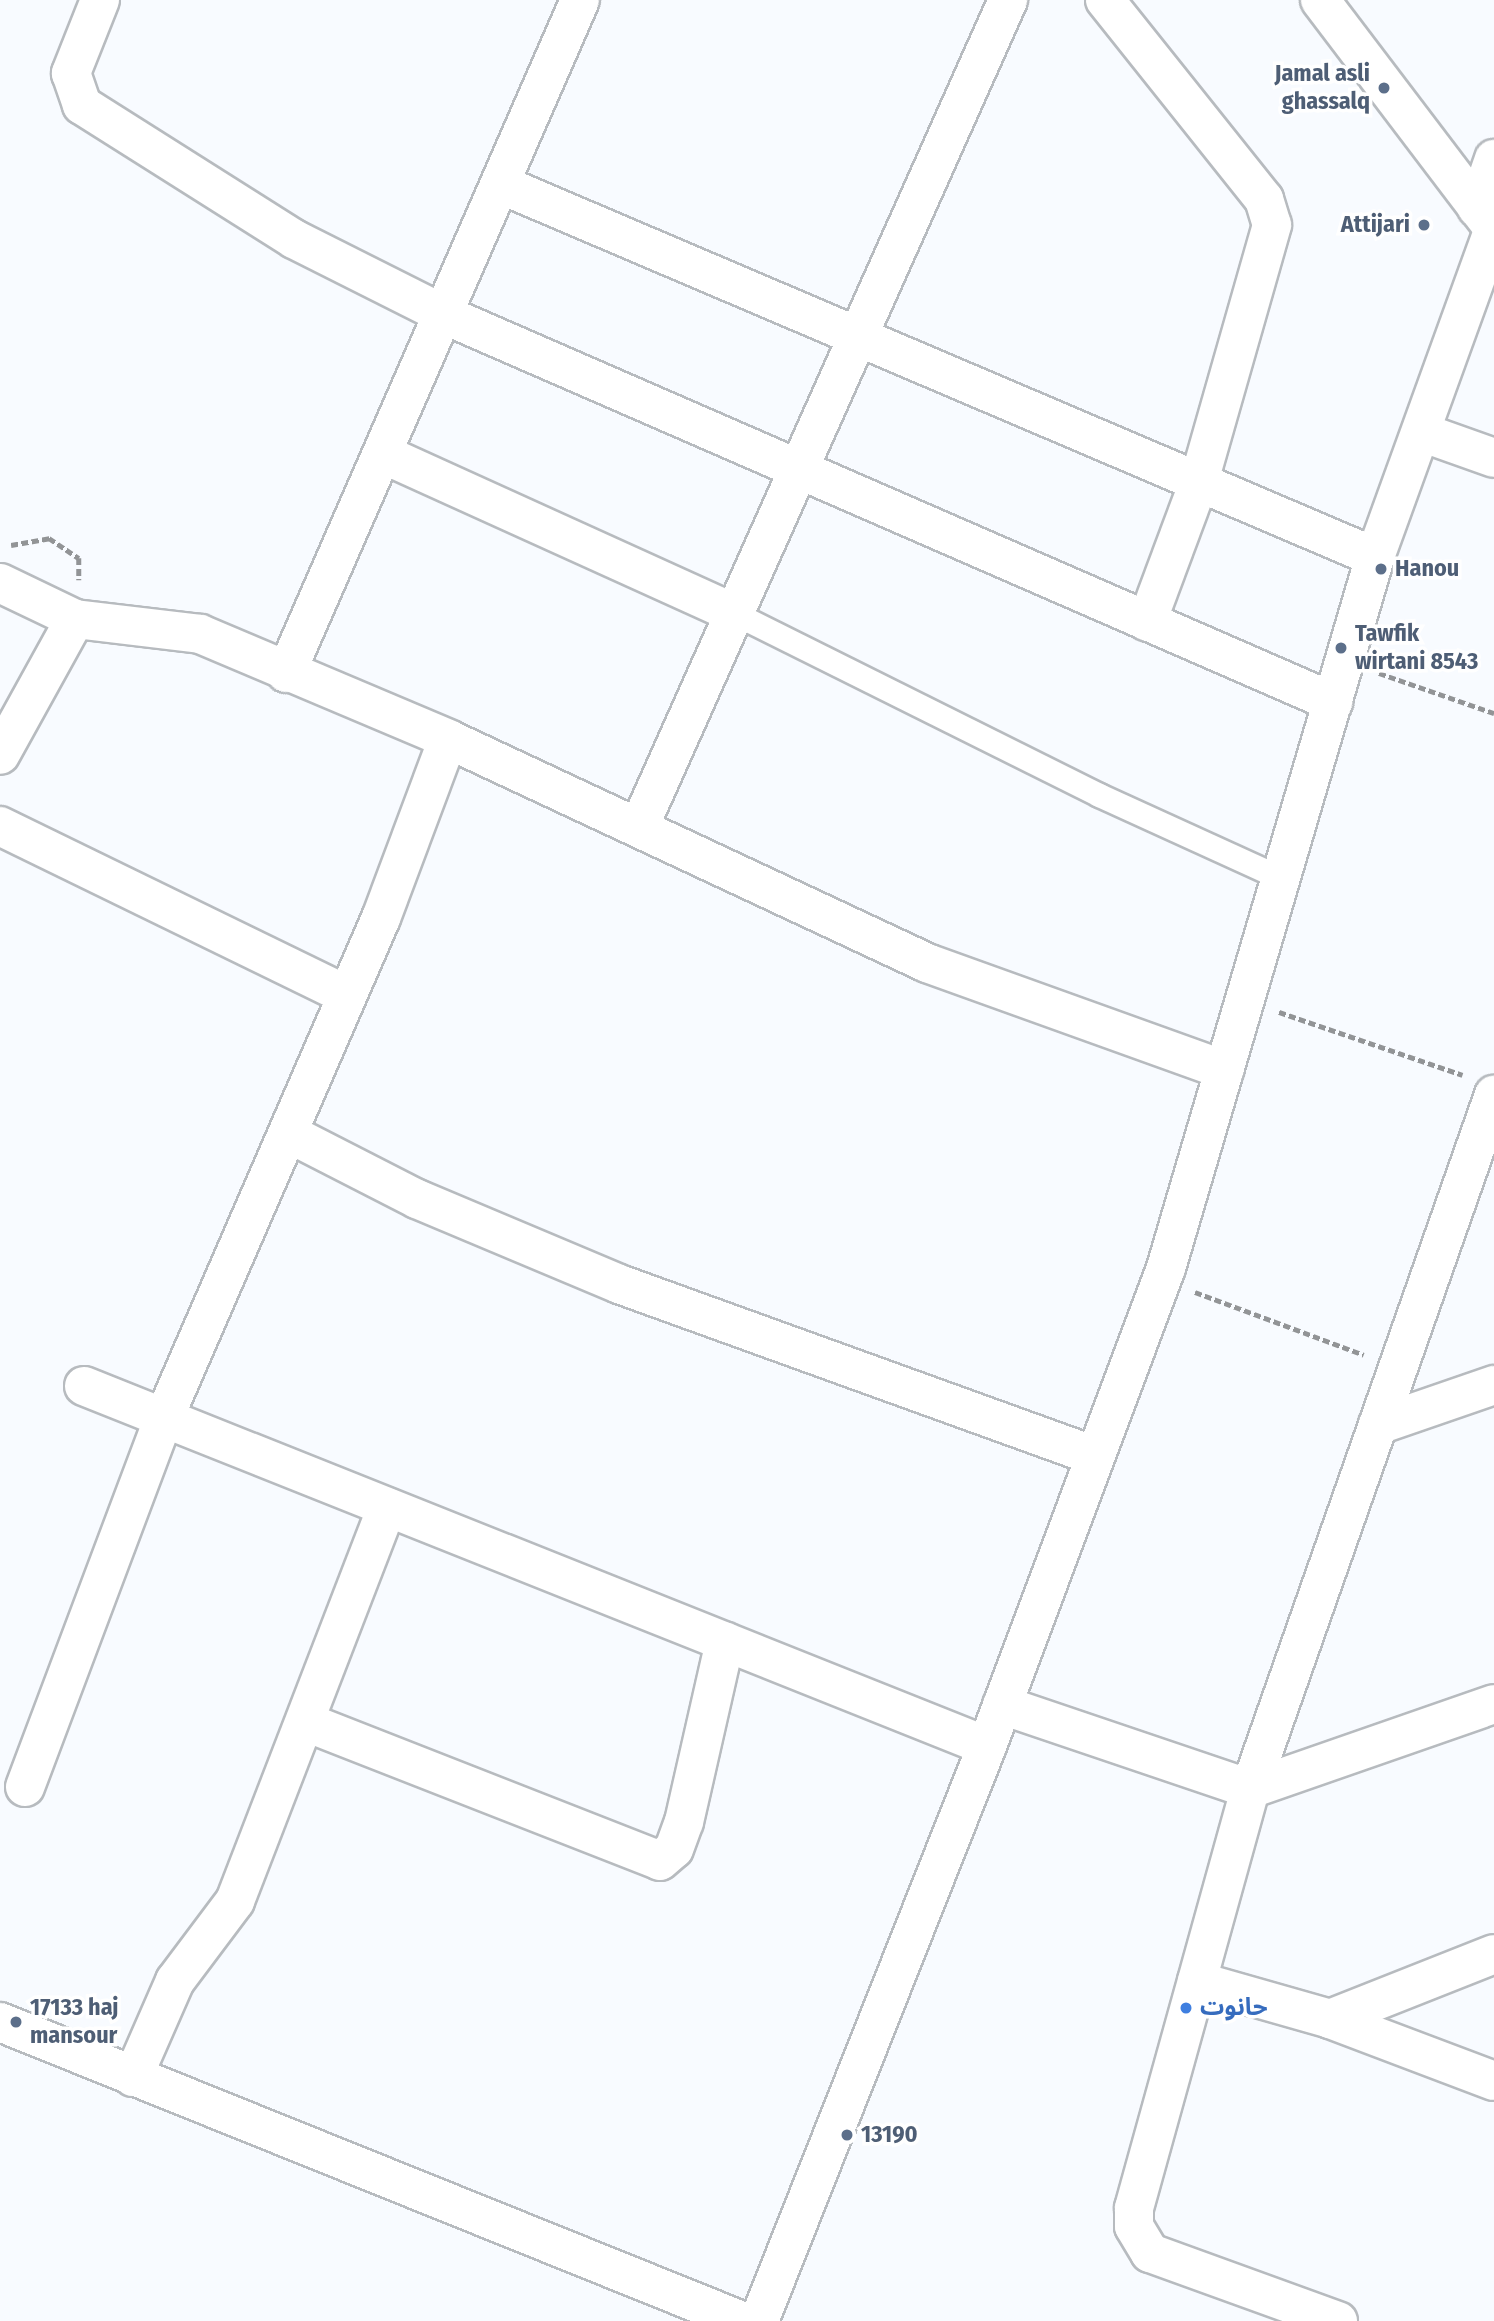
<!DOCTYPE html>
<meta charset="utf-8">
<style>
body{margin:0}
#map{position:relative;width:1494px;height:2321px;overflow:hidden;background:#f8fbff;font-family:"Fira Sans Condensed","Noto Sans Arabic",sans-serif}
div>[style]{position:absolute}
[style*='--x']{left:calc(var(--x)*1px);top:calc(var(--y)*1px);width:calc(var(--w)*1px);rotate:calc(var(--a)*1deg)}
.path>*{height:4.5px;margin-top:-2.25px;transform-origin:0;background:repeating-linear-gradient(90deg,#929496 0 7px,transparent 0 10.5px)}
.roads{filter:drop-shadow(2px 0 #b7bbbf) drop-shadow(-2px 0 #b7bbbf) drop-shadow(0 2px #b7bbbf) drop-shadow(0 -2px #b7bbbf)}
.service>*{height:23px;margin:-11.5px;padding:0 11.5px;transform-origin:11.5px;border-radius:11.5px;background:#fff}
.minor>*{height:38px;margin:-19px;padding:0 19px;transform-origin:19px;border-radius:19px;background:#fff}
.secondary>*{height:38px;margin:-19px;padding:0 19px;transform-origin:19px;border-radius:19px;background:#fff}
.dots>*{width:19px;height:19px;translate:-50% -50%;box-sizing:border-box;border:4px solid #fff;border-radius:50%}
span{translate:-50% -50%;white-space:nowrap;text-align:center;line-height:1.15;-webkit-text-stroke:7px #fff;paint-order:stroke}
.service-label{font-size:24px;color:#4e5e75;font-weight:700}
.right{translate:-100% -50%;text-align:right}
.left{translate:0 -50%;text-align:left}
.shop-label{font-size:24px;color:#366cbe;font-weight:700}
</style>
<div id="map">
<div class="path">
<div style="--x:11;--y:545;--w:39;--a:-10"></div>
<div style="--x:49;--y:538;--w:36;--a:34"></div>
<div style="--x:79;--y:558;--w:22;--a:90"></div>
<div style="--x:1379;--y:673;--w:122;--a:19.2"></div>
<div style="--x:1279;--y:1012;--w:194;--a:18.9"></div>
<div style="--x:1195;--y:1292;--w:180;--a:20.4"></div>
</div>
<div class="roads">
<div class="service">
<div style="--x:732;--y:612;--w:410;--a:26.5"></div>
<div style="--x:1099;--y:795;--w:200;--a:24.5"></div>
</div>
<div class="minor">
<div style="--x:100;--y:0;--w:79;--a:111.7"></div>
<div style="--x:71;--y:73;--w:34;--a:71"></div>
<div style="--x:82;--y:105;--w:251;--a:32.3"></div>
<div style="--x:294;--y:239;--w:169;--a:26.7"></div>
<div style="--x:445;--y:315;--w:969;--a:23.55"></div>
<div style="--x:1105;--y:0;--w:255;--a:51.4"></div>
<div style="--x:1264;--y:199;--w:27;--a:73"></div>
<div style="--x:1272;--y:225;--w:267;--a:105.9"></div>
<div style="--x:1199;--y:482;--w:149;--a:110.4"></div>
<div style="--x:500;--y:184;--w:951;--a:23.09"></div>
<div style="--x:1477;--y:208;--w:52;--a:-70.9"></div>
<div style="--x:1421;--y:432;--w:77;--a:19.6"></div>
<div style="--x:383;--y:454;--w:383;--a:24.4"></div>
<div style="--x:0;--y:583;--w:83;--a:25.6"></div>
<div style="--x:75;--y:619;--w:155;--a:118.9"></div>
<div style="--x:75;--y:619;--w:126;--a:6.8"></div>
<div style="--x:200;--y:634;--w:269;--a:22.9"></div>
<div style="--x:448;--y:739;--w:529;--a:25.06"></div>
<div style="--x:927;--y:963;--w:316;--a:19.8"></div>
<div style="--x:286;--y:673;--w:734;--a:-66.4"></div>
<div style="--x:0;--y:826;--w:384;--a:26"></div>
<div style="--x:639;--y:827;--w:906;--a:-65.95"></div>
<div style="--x:290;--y:1134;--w:143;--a:27.1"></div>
<div style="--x:417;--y:1199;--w:219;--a:22.8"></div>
<div style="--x:619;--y:1284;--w:506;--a:19.87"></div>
<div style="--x:84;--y:1386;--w:972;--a:21.74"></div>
<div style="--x:1378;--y:1425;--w:123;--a:-19"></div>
<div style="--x:1002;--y:1705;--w:262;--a:18.7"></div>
<div style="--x:1250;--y:1789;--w:258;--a:-19.2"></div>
<div style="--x:306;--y:1722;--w:380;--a:21.4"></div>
<div style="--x:660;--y:1861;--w:18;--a:-41"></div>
<div style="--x:674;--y:1849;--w:29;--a:-70"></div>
<div style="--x:684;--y:1822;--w:185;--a:-77.2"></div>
<div style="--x:25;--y:1787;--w:392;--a:-69.4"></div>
<div style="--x:163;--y:1420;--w:547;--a:-66.53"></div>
<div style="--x:381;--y:918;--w:191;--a:-69.5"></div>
<div style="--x:1197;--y:1981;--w:138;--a:15.9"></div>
<div style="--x:1330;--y:2019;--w:176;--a:-21.6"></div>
<div style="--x:1330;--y:2019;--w:175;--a:20.7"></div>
<div style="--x:0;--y:2022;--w:800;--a:21.95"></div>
<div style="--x:133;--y:2077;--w:105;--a:-66.4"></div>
<div style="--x:175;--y:1981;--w:100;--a:-53.1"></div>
<div style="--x:235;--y:1901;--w:422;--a:-68.9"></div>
<div style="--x:759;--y:2321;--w:619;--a:-68.37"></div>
<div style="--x:987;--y:1746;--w:510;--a:-69.47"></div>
<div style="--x:1166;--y:1268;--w:741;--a:-73.62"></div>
<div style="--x:1375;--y:557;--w:350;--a:-70.1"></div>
<div style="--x:1338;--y:2321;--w:200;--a:-160.1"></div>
<div style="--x:1150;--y:2253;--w:31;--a:-121"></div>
<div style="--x:1134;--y:2226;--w:18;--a:-90"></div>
<div style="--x:1134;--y:2208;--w:435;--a:-74.5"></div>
<div style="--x:1250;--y:1789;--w:736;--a:-70.63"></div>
</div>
<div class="secondary">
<div style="--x:1320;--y:0;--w:288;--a:52.8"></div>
</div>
</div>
<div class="dots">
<div style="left:1384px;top:88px;background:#5c6f8a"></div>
<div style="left:1424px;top:225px;background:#5c6f8a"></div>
<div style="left:1381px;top:569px;background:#5c6f8a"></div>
<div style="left:1341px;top:648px;background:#5c6f8a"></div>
<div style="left:1186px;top:2008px;background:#3f7fe0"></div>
<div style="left:16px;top:2022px;background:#5c6f8a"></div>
<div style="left:847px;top:2135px;background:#5c6f8a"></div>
</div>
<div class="service-label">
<span class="right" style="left:1370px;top:88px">Jamal asli<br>ghassalq</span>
<span class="right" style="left:1410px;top:225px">Attijari</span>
<span class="left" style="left:1395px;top:569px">Hanou</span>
<span class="left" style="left:1355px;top:648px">Tawfik<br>wirtani 8543</span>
<span class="left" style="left:30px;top:2022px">17133 haj<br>mansour</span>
<span class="left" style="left:861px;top:2135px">13190</span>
</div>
<div class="shop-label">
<span class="left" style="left:1200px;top:2008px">حانوت</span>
</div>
</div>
